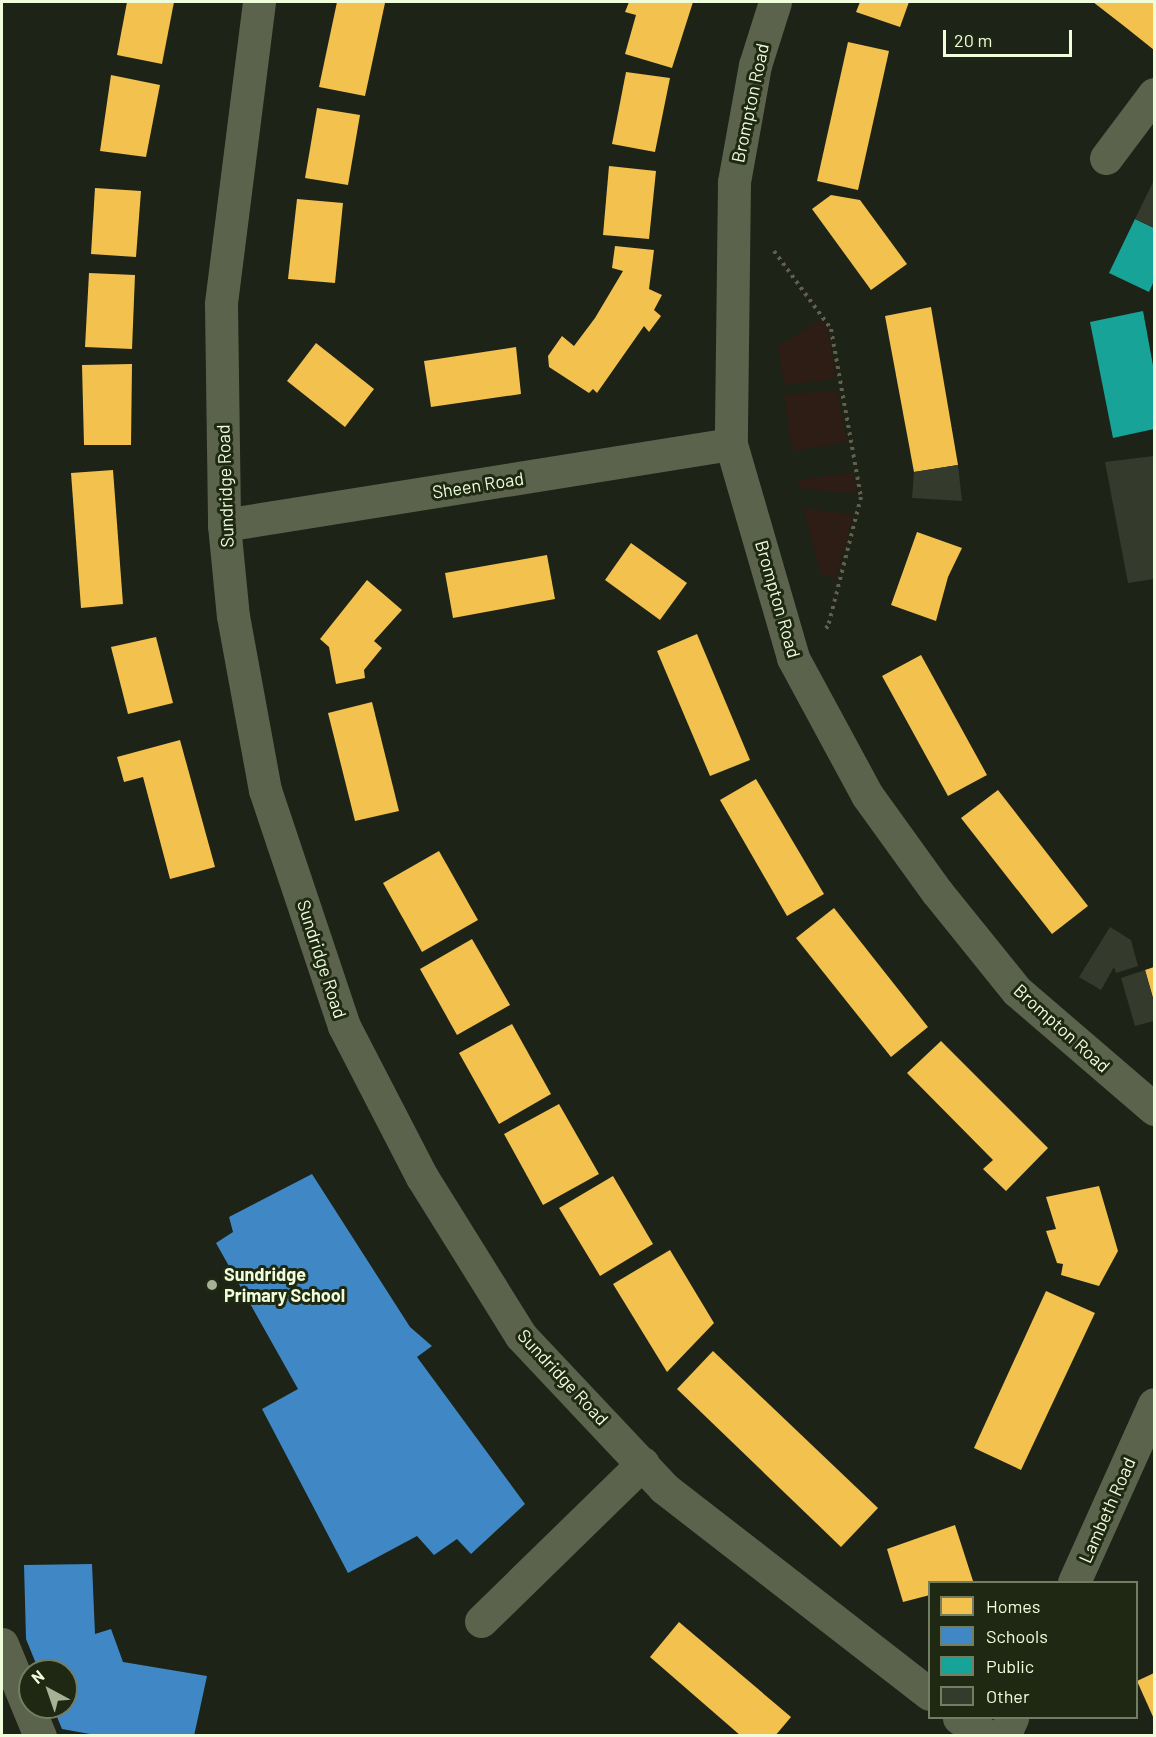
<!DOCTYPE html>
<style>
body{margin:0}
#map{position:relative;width:1156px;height:1737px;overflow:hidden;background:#1d2317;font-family:Barlow,sans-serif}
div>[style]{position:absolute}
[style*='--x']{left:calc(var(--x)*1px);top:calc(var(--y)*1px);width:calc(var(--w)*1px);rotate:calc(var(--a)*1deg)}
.green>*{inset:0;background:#2e1d15}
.homes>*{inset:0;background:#f2c14e}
.schools>*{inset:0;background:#3f88c5}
.public>*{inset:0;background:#17a398}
.building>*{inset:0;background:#343a2c}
.path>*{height:4px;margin-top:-2px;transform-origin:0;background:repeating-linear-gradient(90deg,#645e4d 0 3px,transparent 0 7.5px)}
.minor>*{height:33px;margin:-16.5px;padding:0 16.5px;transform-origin:16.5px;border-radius:16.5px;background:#5b634d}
.dots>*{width:16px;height:16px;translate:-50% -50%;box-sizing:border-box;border:3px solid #1e2812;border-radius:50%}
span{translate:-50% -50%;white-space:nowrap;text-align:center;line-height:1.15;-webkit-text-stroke:6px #1e2812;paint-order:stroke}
.street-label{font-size:18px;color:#effddb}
.poi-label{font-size:18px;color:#effddb;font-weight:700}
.left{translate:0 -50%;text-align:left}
.frame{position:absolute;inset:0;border:3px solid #effddb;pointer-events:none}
.legend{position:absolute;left:928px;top:1581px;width:210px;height:138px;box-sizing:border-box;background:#1e2812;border:2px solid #727d62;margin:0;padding:8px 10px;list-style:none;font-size:18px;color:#effddb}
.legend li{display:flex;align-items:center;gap:12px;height:30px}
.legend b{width:30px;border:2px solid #727d62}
.north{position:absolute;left:18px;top:1659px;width:60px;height:60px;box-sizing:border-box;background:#1e2812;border:2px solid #727d62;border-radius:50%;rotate:320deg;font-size:16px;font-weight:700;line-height:24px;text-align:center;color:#effddb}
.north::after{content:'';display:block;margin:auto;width:21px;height:27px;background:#a6b196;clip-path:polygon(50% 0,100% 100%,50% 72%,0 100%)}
.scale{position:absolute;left:943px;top:30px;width:129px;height:27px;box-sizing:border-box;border:3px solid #effddb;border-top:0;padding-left:8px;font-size:18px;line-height:21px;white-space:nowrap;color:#effddb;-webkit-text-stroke:4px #1e2812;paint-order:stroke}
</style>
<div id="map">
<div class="green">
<div style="clip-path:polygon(821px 319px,828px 331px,836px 379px,784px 385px,778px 346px)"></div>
<div style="clip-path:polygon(837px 390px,847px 442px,792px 451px,784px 395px)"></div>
<div style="clip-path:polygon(853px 473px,857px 493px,801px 489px,797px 480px)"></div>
<div style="clip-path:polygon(803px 508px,853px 515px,836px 579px,821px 574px)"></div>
</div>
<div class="homes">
<div style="clip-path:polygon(127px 2px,174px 2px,162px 64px,117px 55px)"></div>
<div style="clip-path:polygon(337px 2px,385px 3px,365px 96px,319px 87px)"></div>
<div style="clip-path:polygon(629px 2px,693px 2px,672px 68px,625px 54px,636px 15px,625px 12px)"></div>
<div style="clip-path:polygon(860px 2px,909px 2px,900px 27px,856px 12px)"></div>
<div style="clip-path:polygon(1093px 2px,1154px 2px,1154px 50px,1124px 26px)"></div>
<div style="clip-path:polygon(848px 42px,889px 51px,858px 190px,817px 181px)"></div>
<div style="clip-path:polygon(626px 72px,670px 78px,655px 152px,612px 144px)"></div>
<div style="clip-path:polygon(111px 75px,160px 85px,146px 157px,100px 151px)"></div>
<div style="clip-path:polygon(317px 108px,360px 115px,348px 185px,305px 178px)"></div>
<div style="clip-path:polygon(609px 166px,656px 171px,649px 239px,603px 235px)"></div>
<div style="clip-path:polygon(95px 188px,141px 191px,136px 257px,91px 254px)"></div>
<div style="clip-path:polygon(831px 195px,860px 200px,907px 264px,871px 290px,812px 209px)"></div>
<div style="clip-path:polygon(297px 199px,343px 203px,335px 283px,288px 279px)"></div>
<div style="clip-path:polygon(615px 246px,654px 250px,649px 289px,662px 295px,654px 310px,661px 316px,649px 332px,644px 326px,597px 393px,593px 389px,589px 393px,549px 367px,548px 356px,562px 336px,574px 346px,595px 318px,623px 271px,612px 268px)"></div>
<div style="clip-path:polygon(89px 273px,135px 275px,132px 349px,85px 347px)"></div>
<div style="clip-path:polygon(931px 307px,958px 465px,914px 472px,885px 316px)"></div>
<div style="clip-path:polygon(316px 343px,374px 389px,345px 427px,287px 381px)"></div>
<div style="clip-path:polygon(516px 347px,521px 394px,431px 407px,424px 361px)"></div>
<div style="clip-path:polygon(132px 364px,131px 445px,84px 445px,82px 365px)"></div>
<div style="clip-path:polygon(113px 470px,123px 604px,81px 608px,71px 473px)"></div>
<div style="clip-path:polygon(917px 532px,962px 548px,948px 577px,936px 621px,891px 605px)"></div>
<div style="clip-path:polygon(631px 543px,687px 583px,660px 620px,605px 580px)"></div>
<div style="clip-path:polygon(547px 555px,555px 599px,453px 618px,445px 573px)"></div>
<div style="clip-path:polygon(367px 580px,402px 610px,374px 641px,382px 648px,364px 670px,365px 678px,336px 684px,329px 647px,320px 639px)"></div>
<div style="clip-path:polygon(697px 634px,750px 760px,710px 776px,657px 651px)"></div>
<div style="clip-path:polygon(156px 637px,173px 703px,128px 714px,111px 647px)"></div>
<div style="clip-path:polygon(921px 655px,987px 775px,948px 796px,882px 676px)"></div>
<div style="clip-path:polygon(372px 702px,399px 811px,355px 821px,328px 713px)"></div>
<div style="clip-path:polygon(180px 740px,215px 867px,170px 879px,143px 777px,124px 782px,117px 757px)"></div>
<div style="clip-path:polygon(756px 779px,824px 894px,787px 916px,720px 800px)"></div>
<div style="clip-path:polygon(998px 790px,1088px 906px,1052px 934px,961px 818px)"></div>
<div style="clip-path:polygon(439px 851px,478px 920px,422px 952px,383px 883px)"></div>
<div style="clip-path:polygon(834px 908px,928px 1027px,891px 1057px,796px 938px)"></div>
<div style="clip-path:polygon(472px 939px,510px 1005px,457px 1035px,420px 969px)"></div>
<div style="clip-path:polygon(1154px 967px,1154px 1001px,1145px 970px)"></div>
<div style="clip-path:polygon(512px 1024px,551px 1094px,499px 1124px,459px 1053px)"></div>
<div style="clip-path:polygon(941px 1041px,1048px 1148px,1006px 1191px,983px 1169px,993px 1160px,907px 1073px)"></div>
<div style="clip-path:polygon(559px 1104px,599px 1174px,543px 1205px,504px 1134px)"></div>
<div style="clip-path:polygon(613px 1176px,653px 1244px,600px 1276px,559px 1208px)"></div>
<div style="clip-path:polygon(1099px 1186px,1118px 1251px,1099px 1286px,1061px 1275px,1063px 1264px,1057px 1263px,1046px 1231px,1056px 1229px,1046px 1197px)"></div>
<div style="clip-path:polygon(670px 1250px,714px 1323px,667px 1372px,613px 1284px)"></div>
<div style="clip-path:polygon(1046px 1291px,1095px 1313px,1021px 1470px,974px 1448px)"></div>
<div style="clip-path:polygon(713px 1351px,878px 1508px,841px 1547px,677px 1389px)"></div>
<div style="clip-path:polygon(955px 1525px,973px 1581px,930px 1582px,930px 1595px,903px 1602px,887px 1549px)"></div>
<div style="clip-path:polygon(679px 1622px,791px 1717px,775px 1736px,741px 1736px,650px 1657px)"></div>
<div style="clip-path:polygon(1154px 1673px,1154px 1719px,1137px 1681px)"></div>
</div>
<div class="schools">
<div style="clip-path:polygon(312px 1174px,410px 1327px,432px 1346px,417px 1357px,525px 1504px,471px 1554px,457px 1539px,434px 1555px,417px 1536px,348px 1573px,262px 1409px,298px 1389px,216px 1243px,233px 1232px,229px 1217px)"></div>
<div style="clip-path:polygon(92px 1564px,95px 1634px,111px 1629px,123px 1662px,207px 1676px,194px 1736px,101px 1736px,62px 1729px,53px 1707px,66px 1707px,66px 1671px,39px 1671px,26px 1639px,24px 1565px)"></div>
</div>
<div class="public">
<div style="clip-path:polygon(1135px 219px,1154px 228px,1154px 281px,1149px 292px,1109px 273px)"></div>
<div style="clip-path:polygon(1143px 311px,1154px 371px,1154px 429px,1113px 438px,1090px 322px)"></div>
</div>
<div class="building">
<div style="clip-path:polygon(1154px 180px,1154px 228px,1135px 219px)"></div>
<div style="clip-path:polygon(1154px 456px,1154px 579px,1128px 583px,1105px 462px)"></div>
<div style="clip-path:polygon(958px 465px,962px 501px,912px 498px,914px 472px)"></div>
<div style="clip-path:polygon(1110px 927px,1131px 940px,1138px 966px,1116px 973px,1114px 967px,1101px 990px,1079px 977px)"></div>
<div style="clip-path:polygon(1145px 970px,1154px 1003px,1154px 1021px,1135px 1026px,1121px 978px)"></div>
</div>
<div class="path">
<div style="--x:774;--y:251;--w:97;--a:53.8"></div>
<div style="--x:831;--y:329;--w:171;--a:79.9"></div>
<div style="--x:861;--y:497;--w:133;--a:104.3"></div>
<div style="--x:828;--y:626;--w:6;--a:135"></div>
</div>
<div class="minor">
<div style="--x:259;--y:2;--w:304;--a:97.2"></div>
<div style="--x:221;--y:304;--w:221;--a:89.2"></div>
<div style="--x:224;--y:525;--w:91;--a:84.4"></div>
<div style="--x:233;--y:616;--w:177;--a:79.6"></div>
<div style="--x:265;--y:790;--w:249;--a:71.5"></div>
<div style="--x:344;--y:1026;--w:170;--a:62.7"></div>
<div style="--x:422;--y:1177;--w:187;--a:58.1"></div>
<div style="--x:521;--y:1336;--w:209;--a:46.7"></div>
<div style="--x:664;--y:1488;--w:336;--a:37.8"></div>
<div style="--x:775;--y:2;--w:66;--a:107.6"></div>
<div style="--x:755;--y:65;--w:119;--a:100.2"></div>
<div style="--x:734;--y:182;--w:262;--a:90.7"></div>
<div style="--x:731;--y:444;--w:223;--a:73.8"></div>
<div style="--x:793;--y:658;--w:156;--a:61.6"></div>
<div style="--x:867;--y:795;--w:120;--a:54.2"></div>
<div style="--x:937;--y:892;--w:127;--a:51.1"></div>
<div style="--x:1017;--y:991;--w:181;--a:40.7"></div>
<div style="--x:1106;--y:158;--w:80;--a:-53.1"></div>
<div style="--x:224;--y:525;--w:513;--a:-9.08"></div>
<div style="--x:1074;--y:1582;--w:195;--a:-65.8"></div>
<div style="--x:481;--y:1621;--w:226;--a:-44.3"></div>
<div style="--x:2;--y:1644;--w:100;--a:67.6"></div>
<div style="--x:959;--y:1718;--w:34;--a:32"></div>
<div style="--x:1004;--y:1736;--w:20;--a:-66"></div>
</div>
<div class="dots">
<div style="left:212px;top:1285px;background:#a6b196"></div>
</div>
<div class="street-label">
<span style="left:750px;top:103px;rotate:-78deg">Brompton Road</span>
<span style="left:478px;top:485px;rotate:-9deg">Sheen Road</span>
<span style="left:225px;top:486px;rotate:-92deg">Sundridge Road</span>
<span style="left:778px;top:599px;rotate:74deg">Brompton Road</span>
<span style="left:322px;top:959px;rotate:72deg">Sundridge Road</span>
<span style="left:1062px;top:1028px;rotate:42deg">Brompton Road</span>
<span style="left:563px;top:1377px;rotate:47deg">Sundridge Road</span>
<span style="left:1107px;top:1510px;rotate:-66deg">Lambeth Road</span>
</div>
<div class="poi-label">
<span class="left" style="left:224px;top:1285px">Sundridge<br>Primary School</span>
</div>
<div class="frame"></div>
<ul class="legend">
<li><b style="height:16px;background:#f2c14e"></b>Homes</li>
<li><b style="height:16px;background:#3f88c5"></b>Schools</li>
<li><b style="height:16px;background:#17a398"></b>Public</li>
<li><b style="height:16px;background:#343a2c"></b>Other</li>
</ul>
<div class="north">N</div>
<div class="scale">20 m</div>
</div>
